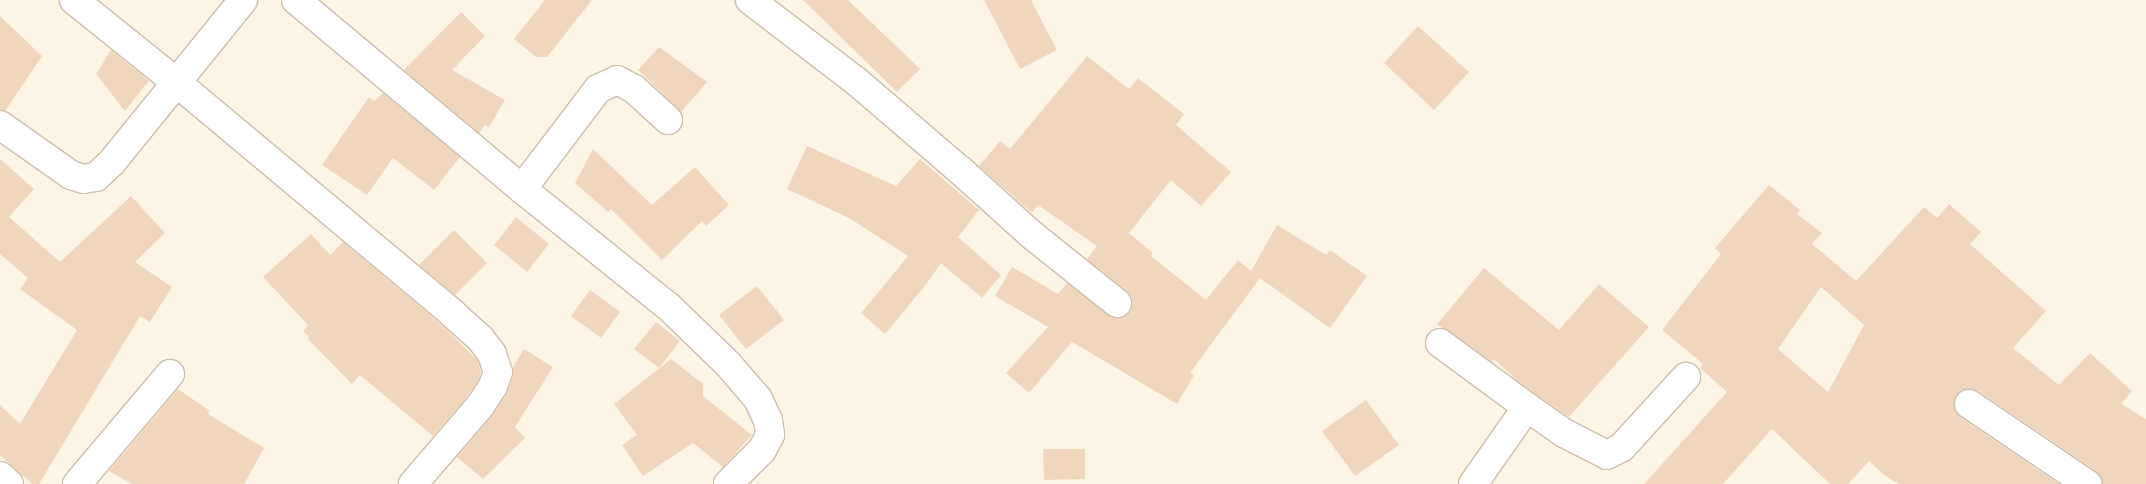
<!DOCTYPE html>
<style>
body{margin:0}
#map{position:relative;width:2146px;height:484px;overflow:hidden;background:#fcf5e6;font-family:Signika,sans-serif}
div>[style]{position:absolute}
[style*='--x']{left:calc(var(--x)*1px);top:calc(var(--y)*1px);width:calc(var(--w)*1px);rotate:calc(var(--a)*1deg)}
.building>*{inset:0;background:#f1d6be}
.roads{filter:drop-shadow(1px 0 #cebead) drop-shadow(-1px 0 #cebead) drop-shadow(0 1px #cebead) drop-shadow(0 -1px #cebead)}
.minor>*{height:28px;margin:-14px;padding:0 14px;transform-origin:14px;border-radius:14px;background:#fff}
span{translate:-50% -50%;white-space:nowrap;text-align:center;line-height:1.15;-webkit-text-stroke:4.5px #fff9ed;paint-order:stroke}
</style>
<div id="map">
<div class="building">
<div style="clip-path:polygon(545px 0,592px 0,547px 57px,536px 57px,514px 39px)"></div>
<div style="clip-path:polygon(803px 0,848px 0,920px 69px,897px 92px)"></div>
<div style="clip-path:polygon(984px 0,1031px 0,1057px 50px,1020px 69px)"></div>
<div style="clip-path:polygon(461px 12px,485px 36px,452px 70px,505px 100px,489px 127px,485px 125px,479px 133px,404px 70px)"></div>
<div style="clip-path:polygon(0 16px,42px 56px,5px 111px,0 110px)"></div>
<div style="clip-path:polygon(1418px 26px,1469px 72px,1434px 110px,1384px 63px)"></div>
<div style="clip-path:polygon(659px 47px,707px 82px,681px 112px,638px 70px)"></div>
<div style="clip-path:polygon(111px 50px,149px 81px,125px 111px,96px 74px)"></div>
<div style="clip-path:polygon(1087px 56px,1129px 89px,1138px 78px,1184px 114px,1176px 125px,1231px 172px,1201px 206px,1171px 180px,1129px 233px,1153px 253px,1151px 256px,1206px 300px,1238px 260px,1251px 271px,1277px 225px,1326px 255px,1330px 250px,1367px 276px,1330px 328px,1254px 274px,1260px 278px,1190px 373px,1194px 375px,1177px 404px,1072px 342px,1029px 393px,1006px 373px,1048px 327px,995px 296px,1012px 267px,1058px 294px,1067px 283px,1114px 318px,1123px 317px,1129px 313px,1132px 306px,1132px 298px,1127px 291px,1087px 259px,1097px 246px,1038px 205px,1032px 213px,979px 166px,1000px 141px,1010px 149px)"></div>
<div style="clip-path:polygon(383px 93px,460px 157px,434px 190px,393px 158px,367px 195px,322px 165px,369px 97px,374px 101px)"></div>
<div style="clip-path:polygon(807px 146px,896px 186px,920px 159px,979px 210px,958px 237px,1001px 275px,982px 298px,941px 263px,927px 283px,885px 334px,861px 313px,908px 256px,849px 218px,787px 189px)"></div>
<div style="clip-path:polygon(593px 149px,652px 205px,695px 167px,729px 205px,706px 226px,702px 221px,662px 260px,611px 209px,608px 212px,575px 183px)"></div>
<div style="clip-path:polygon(0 159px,34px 189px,9px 217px,60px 262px,131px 196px,165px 233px,135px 262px,172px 287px,150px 322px,140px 316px,39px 484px,32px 484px,0 455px,0 405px,20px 424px,77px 330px,20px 289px,28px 278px,0 254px)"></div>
<div style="clip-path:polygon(evenodd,1769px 185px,1800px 210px,1797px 214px,1822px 233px,1812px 244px,1856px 281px,1924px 207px,1937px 218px,1949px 204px,1981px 232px,1970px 244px,2046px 311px,2013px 348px,2059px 385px,2090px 353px,2132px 391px,2121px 404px,2146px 419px,2146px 484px,2102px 484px,2101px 477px,2096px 471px,1978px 391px,1970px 388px,1963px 390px,1956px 395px,1954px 402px,1955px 410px,1960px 417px,2059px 484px,1899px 484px,1884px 475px,1869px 461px,1848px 484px,1830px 484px,1772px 429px,1723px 484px,1644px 484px,1727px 392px,1700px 368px,1703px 364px,1662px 330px,1721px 254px,1715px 248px,1769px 185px,1821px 287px,1864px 325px,1828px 392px,1778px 349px,1821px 287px)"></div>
<div style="clip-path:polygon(516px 217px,549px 244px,527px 272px,494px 245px)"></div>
<div style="clip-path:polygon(454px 230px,487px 263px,455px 295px,419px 265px)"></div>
<div style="clip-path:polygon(311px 234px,330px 255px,343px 242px,443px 326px,478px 361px,481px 372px,479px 379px,467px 397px,433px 436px,360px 375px,352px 384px,308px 339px,309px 337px,303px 331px,308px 325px,263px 277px)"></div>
<div style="clip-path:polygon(1484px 268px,1559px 330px,1599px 284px,1649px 327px,1569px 417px,1520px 383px,1494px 359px,1492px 362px,1437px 324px)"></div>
<div style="clip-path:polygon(757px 286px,784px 320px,746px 349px,719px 315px)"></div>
<div style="clip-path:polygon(590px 290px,620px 312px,601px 338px,571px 316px)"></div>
<div style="clip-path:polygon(656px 322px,680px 341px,659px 368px,634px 349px)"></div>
<div style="clip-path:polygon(524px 349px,553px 367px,515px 427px,525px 438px,483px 479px,457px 457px,492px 416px,506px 395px,513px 377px,513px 367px)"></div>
<div style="clip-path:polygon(671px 359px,703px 384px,703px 396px,752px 435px,723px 467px,693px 443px,643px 476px,622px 445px,637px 435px,614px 404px)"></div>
<div style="clip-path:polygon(178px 389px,210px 411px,208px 414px,264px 448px,244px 484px,132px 484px,109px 471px)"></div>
<div style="clip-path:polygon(1366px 400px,1399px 445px,1355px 476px,1322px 431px)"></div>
<div style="clip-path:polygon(1043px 449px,1085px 449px,1085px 479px,1044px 480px)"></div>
</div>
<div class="roads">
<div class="minor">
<div style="--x:74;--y:0;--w:131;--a:38.8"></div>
<div style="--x:176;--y:82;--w:361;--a:39.9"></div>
<div style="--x:453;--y:314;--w:36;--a:42"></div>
<div style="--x:480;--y:338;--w:20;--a:53"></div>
<div style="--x:492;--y:354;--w:19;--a:72"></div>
<div style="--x:498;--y:372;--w:15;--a:110"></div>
<div style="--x:493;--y:386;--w:24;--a:123"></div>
<div style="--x:480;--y:406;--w:103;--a:130.7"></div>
<div style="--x:296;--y:0;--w:295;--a:39.9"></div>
<div style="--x:522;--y:189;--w:189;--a:38.8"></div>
<div style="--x:669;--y:307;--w:82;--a:44"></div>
<div style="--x:728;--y:364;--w:46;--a:49.4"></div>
<div style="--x:758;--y:399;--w:23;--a:65"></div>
<div style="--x:768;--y:420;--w:15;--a:82"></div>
<div style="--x:770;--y:435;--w:17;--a:118"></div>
<div style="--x:762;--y:450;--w:48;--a:135"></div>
<div style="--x:750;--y:0;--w:133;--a:37.4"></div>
<div style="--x:856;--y:81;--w:137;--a:40.6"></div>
<div style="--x:960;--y:170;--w:97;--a:42.1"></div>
<div style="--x:1032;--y:235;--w:109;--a:38.7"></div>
<div style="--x:0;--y:125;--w:87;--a:35.2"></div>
<div style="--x:71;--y:175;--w:13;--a:18"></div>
<div style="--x:83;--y:179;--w:13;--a:-9"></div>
<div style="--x:96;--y:177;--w:22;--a:-43"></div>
<div style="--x:112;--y:162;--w:208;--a:-51"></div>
<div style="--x:522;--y:189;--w:126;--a:-52.8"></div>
<div style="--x:598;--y:89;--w:21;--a:-25"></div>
<div style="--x:617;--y:80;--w:19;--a:28"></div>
<div style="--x:634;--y:89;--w:46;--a:42.4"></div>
<div style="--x:1440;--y:343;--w:108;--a:36.3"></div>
<div style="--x:1527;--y:407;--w:94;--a:125"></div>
<div style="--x:1969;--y:404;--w:143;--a:34.1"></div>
<div style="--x:1527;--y:407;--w:45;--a:35.1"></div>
<div style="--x:1564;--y:433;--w:48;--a:27.1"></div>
<div style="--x:1607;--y:455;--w:17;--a:-28"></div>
<div style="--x:1622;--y:447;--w:95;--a:-47.6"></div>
<div style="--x:0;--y:476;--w:12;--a:42"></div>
<div style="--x:77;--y:484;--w:144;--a:-49.8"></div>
</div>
</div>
</div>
